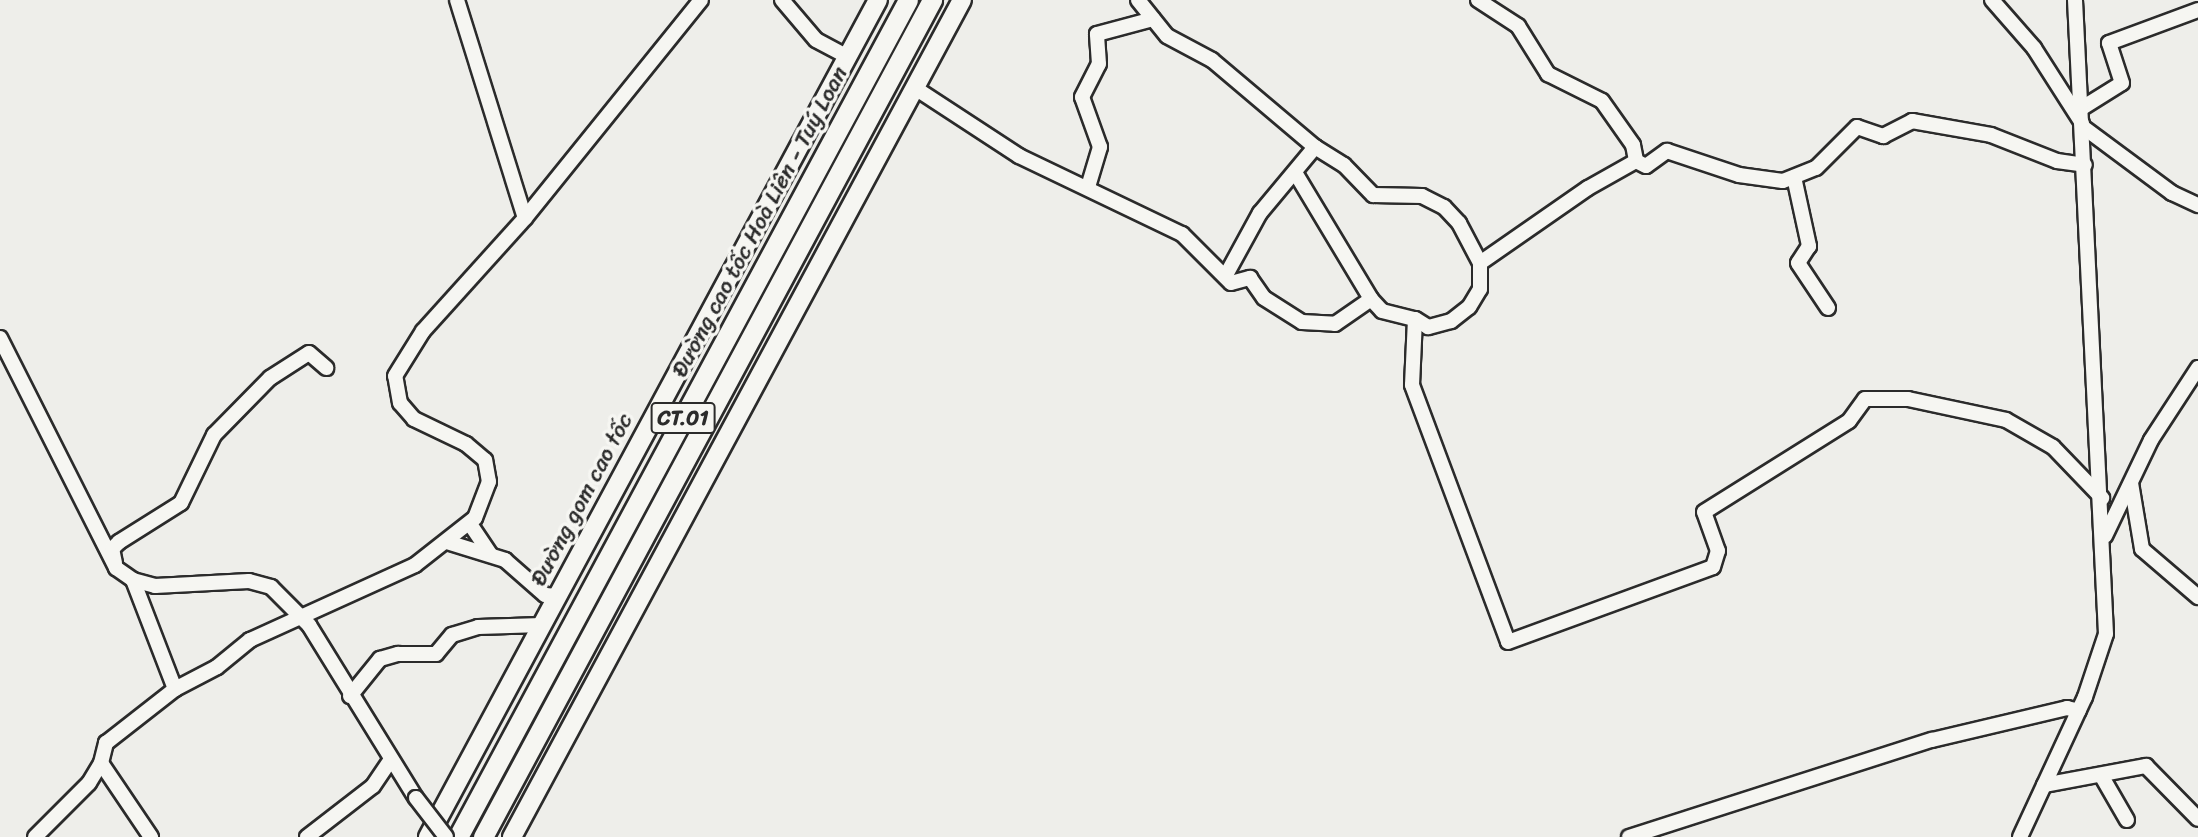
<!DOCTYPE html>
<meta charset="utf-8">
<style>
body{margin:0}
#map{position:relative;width:2198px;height:837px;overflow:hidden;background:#eeeeea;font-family:Sriracha,sans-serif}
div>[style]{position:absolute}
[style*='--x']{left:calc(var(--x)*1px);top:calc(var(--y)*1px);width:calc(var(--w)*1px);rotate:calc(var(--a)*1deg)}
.roads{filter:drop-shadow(2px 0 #2b2b2b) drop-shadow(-2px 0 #2b2b2b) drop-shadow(0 2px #2b2b2b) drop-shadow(0 -2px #2b2b2b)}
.minor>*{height:14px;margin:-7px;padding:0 7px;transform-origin:7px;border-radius:7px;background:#f6f6f2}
.major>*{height:18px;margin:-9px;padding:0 9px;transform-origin:9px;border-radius:9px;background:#f6f6f2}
.highway>*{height:19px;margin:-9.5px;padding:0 9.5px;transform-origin:9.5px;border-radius:9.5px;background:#f6f6f2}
.bridges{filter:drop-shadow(2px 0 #2b2b2b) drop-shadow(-2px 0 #2b2b2b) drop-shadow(0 2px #2b2b2b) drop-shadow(0 -2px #2b2b2b)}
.minor-bridge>*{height:14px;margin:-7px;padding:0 7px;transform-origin:7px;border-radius:7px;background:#f6f6f2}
span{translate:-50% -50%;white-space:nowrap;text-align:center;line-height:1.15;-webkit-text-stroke:7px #f6f6f2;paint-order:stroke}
.shield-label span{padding:2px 5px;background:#f6f6f2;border:2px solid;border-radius:5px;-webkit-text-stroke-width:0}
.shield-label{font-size:21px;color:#2b2b2b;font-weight:700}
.street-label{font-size:23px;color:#2b2b2b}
</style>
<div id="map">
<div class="roads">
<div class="minor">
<div style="--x:457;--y:0;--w:228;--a:72.7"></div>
<div style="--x:782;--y:0;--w:52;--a:49.6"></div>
<div style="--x:816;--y:40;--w:36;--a:28"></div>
<div style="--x:1138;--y:0;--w:46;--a:51.1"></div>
<div style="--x:1167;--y:36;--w:51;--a:28.1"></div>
<div style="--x:1212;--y:60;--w:135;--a:40.2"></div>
<div style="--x:1315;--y:147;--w:34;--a:32"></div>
<div style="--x:1344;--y:165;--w:42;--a:46"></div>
<div style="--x:1373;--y:195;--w:49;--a:1.2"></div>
<div style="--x:1422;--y:196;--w:25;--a:27"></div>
<div style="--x:1444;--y:207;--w:22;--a:47"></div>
<div style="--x:1459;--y:223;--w:45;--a:62.3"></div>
<div style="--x:1480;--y:263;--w:26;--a:90"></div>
<div style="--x:1480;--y:289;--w:21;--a:121"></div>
<div style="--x:1469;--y:307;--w:23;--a:142"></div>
<div style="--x:1451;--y:321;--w:24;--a:165"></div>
<div style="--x:1428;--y:327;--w:15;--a:-148"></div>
<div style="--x:1478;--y:0;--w:48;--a:33"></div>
<div style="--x:1518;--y:26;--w:57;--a:58"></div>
<div style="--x:1548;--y:74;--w:60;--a:26.6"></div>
<div style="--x:1602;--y:101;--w:54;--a:54.8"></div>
<div style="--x:1633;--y:145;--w:16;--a:79"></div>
<div style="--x:1992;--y:0;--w:64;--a:48.8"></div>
<div style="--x:2034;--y:48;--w:89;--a:57.4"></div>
<div style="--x:915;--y:88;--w:124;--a:33.2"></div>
<div style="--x:1019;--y:156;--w:181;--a:25.6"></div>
<div style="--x:1182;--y:234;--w:69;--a:45"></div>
<div style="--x:1231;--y:283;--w:20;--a:-15"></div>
<div style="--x:1250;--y:278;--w:24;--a:55"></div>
<div style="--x:1264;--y:298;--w:45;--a:32.3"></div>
<div style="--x:1302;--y:322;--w:33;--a:3"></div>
<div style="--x:1335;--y:324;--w:44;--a:-34.8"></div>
<div style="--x:2082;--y:108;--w:47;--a:-32"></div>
<div style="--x:2122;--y:83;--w:42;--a:-108"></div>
<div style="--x:2109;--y:43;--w:95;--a:-20.3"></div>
<div style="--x:2083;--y:127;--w:111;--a:36.6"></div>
<div style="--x:2172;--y:193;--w:29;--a:25"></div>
<div style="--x:1636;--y:161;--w:11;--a:27"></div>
<div style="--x:1646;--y:166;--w:26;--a:-36"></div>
<div style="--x:1667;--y:151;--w:76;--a:18.4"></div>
<div style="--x:1739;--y:175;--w:44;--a:7.8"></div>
<div style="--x:1783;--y:181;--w:35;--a:-22"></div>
<div style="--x:1816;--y:168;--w:58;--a:-45"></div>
<div style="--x:1857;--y:127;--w:28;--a:19"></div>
<div style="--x:1883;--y:136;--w:33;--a:-27"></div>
<div style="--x:1912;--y:121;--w:80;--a:10"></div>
<div style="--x:1991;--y:135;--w:71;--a:21.5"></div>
<div style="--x:2057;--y:161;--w:28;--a:8"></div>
<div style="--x:1296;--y:174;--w:146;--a:59"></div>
<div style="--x:1371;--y:299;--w:16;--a:47"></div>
<div style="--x:1382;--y:311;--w:34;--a:14"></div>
<div style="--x:1415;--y:319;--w:66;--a:92.6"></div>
<div style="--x:1412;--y:385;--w:274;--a:69.5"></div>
<div style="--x:1508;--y:642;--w:218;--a:-20.1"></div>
<div style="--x:1713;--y:567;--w:17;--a:-73"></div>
<div style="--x:1718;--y:551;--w:41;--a:-109.7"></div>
<div style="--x:1704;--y:512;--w:171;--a:-32.1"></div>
<div style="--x:1849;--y:421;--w:27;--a:-54"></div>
<div style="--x:1865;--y:399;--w:43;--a:0"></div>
<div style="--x:1908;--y:399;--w:100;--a:12.1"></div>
<div style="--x:2006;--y:420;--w:54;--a:29.9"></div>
<div style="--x:2053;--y:447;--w:71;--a:46.1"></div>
<div style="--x:1794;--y:177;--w:71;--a:77.7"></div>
<div style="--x:1809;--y:246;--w:20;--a:123"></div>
<div style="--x:1798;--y:263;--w:54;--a:56.3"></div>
<div style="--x:1088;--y:187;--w:42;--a:-73.3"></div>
<div style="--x:1100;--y:147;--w:53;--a:-109.8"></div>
<div style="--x:1082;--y:97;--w:37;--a:-63"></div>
<div style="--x:1099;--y:64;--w:30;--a:-94"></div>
<div style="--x:1097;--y:34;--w:58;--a:-15"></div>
<div style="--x:1480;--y:263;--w:131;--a:-34.8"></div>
<div style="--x:1588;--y:188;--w:55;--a:-29.4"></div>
<div style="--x:1226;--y:275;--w:71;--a:-61.3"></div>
<div style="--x:1260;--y:213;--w:86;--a:-50.2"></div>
<div style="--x:0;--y:338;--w:258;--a:63.2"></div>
<div style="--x:116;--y:568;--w:21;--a:35"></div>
<div style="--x:133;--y:580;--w:23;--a:15"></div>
<div style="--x:155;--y:586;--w:94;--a:-3"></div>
<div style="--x:249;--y:581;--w:23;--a:15"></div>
<div style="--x:271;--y:587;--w:54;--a:45"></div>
<div style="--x:309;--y:625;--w:203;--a:58.3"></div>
<div style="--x:2131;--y:483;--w:67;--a:80.5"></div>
<div style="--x:2142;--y:549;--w:74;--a:40.6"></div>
<div style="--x:470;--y:524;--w:36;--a:56"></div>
<div style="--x:2105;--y:536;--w:106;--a:-64.4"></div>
<div style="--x:2151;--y:440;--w:86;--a:-56.9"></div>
<div style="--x:447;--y:542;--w:61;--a:17.2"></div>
<div style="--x:505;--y:560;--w:53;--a:41.2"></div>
<div style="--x:545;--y:595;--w:13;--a:4"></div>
<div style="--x:115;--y:563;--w:14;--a:-102"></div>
<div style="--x:112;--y:549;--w:10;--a:-45"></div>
<div style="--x:119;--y:542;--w:73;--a:-32.2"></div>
<div style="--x:181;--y:503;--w:76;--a:-64.1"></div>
<div style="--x:214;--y:435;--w:80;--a:-45.5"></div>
<div style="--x:270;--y:378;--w:46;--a:-32.7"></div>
<div style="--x:309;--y:353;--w:23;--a:41"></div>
<div style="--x:133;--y:580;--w:117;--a:68.9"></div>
<div style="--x:350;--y:696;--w:48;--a:-51"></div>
<div style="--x:380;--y:659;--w:19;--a:-16"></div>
<div style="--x:398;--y:654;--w:38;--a:0"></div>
<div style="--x:436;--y:654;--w:25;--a:-50"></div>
<div style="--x:452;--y:635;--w:27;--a:-17"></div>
<div style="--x:478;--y:627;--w:64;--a:-1.8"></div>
<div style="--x:2101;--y:775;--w:52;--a:60"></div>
<div style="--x:2044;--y:785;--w:104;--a:-10.6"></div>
<div style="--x:2146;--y:766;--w:74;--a:45.5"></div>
<div style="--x:35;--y:837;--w:76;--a:-45"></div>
<div style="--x:89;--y:783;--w:23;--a:-59"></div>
<div style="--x:151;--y:837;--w:89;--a:-124"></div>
<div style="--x:101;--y:763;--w:21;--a:-76"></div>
<div style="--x:106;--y:743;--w:88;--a:-38"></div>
<div style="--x:175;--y:689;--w:47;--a:-27.6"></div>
<div style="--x:217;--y:667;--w:43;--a:-39.3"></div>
<div style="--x:250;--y:640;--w:181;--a:-24.4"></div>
<div style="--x:415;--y:565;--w:76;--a:-38.1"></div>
<div style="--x:475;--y:518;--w:39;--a:-69"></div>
<div style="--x:489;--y:482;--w:22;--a:-100"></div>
<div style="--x:485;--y:460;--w:25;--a:-140"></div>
<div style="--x:466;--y:444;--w:58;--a:-154.3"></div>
<div style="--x:414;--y:419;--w:21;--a:-131"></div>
<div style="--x:400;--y:403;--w:27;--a:-100"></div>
<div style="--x:395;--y:376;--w:53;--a:-58.1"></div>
<div style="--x:423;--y:331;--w:152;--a:-47.9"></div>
<div style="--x:525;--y:218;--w:280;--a:-51.1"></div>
<div style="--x:307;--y:837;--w:83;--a:-37.7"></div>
<div style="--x:373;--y:786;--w:32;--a:-56"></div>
<div style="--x:1629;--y:837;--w:318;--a:-17.8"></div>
<div style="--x:1932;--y:740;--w:139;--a:-13.3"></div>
<div style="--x:2067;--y:708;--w:12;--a:14"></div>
<div style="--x:2020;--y:837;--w:154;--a:-65.1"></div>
<div style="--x:2085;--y:697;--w:66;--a:-71.6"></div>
<div style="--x:2106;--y:634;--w:635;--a:-92.8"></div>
</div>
<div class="major">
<div style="--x:428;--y:837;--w:950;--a:-61.74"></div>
<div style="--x:512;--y:837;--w:950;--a:-61.74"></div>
</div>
<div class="highway">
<div style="--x:458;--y:837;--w:950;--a:-61.74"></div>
<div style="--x:483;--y:837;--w:950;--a:-61.79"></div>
</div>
</div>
<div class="bridges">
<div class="minor-bridge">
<div style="--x:416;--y:798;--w:49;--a:52.4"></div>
</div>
</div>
<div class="shield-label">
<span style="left:683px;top:418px">CT.01</span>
</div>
<div class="street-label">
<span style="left:760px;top:222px;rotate:-62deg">Đường cao tốc Hoà Liên - Tuý Loan</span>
<span style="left:582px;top:500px;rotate:-62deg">Đường gom cao tốc</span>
</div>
</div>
